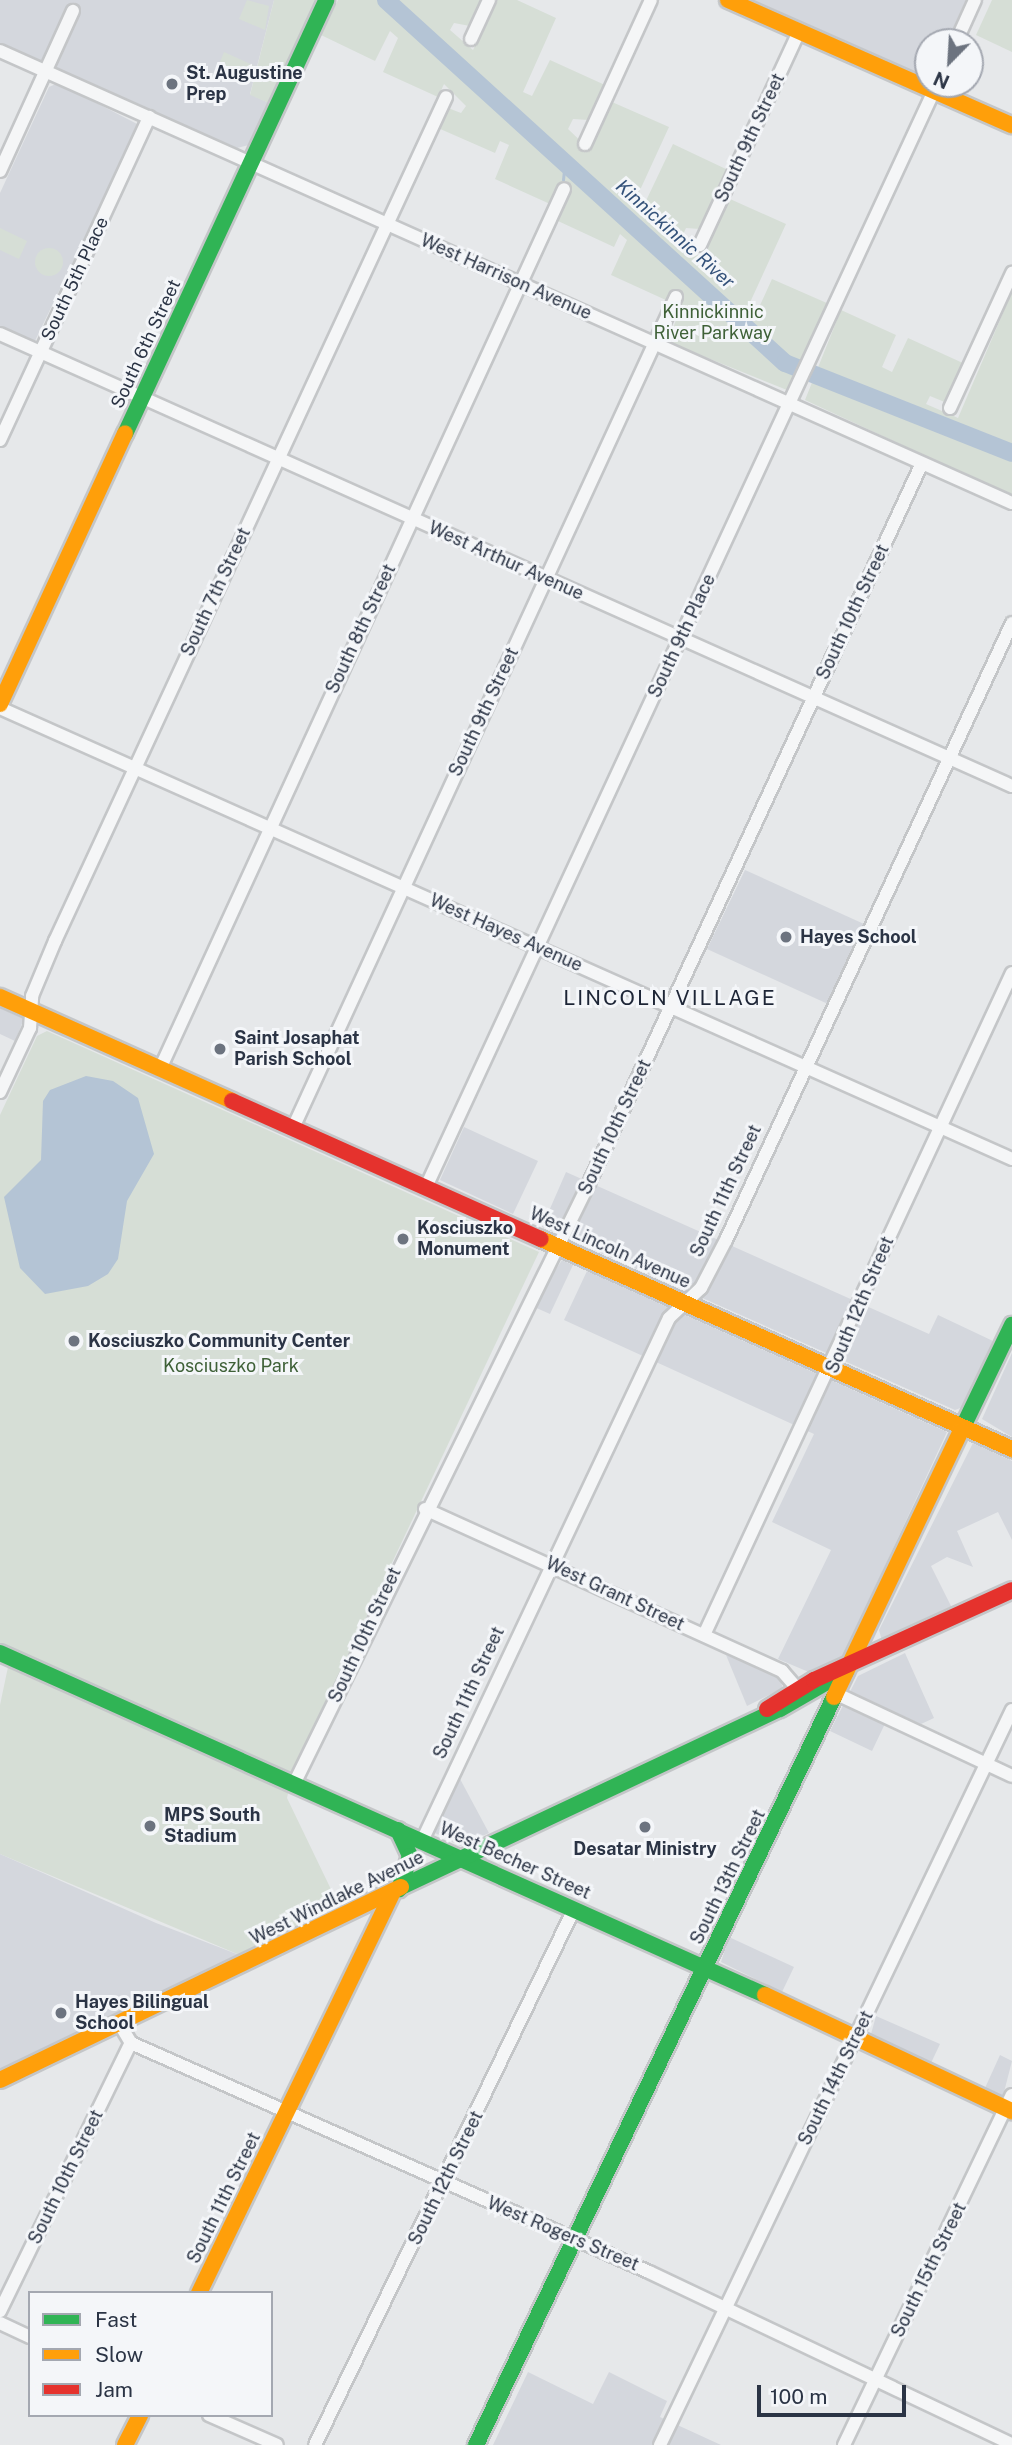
<!DOCTYPE html>
<style>
body{margin:0}
#map{position:relative;width:1012px;height:2445px;overflow:hidden;background:#e6e8ea;font-family:"Public Sans",sans-serif}
div>[style]{position:absolute}
[style*='--x']{left:calc(var(--x)*1px);top:calc(var(--y)*1px);width:calc(var(--w)*1px);rotate:calc(var(--a)*1deg)}
.built>*{inset:0;background:#d4d7dd}
.green>*{inset:0;background:#d6ded6}
.round{border-radius:50%}
.water>*{inset:0;background:#b4c4d5}
.stream>*{height:2.5px;margin:-1.25px;padding:0 1.25px;transform-origin:1.25px;border-radius:1.25px;background:#b4c4d5}
.river>*{height:18px;margin:-9px;padding:0 9px;transform-origin:9px;border-radius:9px;background:#b4c4d5}
.roads{filter:drop-shadow(2px 0 #c4c6c8) drop-shadow(-2px 0 #c4c6c8) drop-shadow(0 2px #c4c6c8) drop-shadow(0 -2px #c4c6c8)}
.street>*{height:12px;margin:-6px;padding:0 6px;transform-origin:6px;border-radius:6px;background:#f5f6f7}
.fast>*{height:16px;margin:-8px;padding:0 8px;transform-origin:8px;border-radius:8px;background:#30b455}
.slow>*{height:16px;margin:-8px;padding:0 8px;transform-origin:8px;border-radius:8px;background:#ff9f0a}
.jam>*{height:16px;margin:-8px;padding:0 8px;transform-origin:8px;border-radius:8px;background:#e5322d}
.dots>*{width:19px;height:19px;translate:-50% -50%;box-sizing:border-box;border:4px solid #f4f6f9;border-radius:50%}
span{translate:-50% -50%;white-space:nowrap;text-align:center;line-height:1.15;-webkit-text-stroke:6px #f4f6f9;paint-order:stroke}
.poi-label{font-size:18px;color:#2b3445;font-weight:700}
.left{translate:0 -50%;text-align:left}
.street-label{font-size:18px;color:#2b3445}
.park-label{font-size:18px;color:#3f6138}
.water-label{font-size:19px;color:#34527a;font-style:italic}
.quarter-label{font-size:21px;color:#1d2536;letter-spacing:2px}
.legend{position:absolute;left:28px;top:2291px;width:245px;height:126px;box-sizing:border-box;background:#f4f6f9;border:2px solid #a4a8b1;margin:0;padding:9px 12px;list-style:none;font-size:21px;color:#2b3445}
.legend li{display:flex;align-items:center;gap:14px;height:35px}
.legend b{width:35px;border:2px solid #a4a8b1}
.north{position:absolute;left:914px;top:28px;width:70px;height:70px;box-sizing:border-box;background:#f4f6f9;border:2px solid #a4a8b1;border-radius:50%;rotate:204deg;font-size:19px;font-weight:700;line-height:28px;text-align:center;color:#2b3445}
.north::after{content:'';display:block;margin:auto;width:24px;height:32px;background:#6c737f;clip-path:polygon(50% 0,100% 100%,50% 72%,0 100%)}
.scale{position:absolute;left:757px;top:2385px;width:149px;height:32px;box-sizing:border-box;border:4px solid #2b3445;border-top:0;padding-left:9px;font-size:21px;line-height:24px;white-space:nowrap;color:#2b3445;-webkit-text-stroke:5px #f4f6f9;paint-order:stroke}
</style>
<div id="map">
<div class="built">
<div style="clip-path:polygon(0 0,274px 0,250px 94px,269px 103px,249px 145px,237px 148px,0 44px)"></div>
<div style="clip-path:polygon(747px 0,966px 0,947px 42px,928px 42px,928px 80px)"></div>
<div style="clip-path:polygon(58px 83px,139px 125px,34px 343px,0 327px,0 193px,49px 87px)"></div>
<div style="clip-path:polygon(745px 870px,864px 924px,828px 1004px,707px 949px)"></div>
<div style="clip-path:polygon(0 1008px,24px 1019px,15px 1041px,0 1034px)"></div>
<div style="clip-path:polygon(464px 1127px,538px 1161px,513px 1214px,440px 1180px)"></div>
<div style="clip-path:polygon(566px 1172px,929px 1334px,938px 1315px,993px 1341px,963px 1407px,955px 1410px,542px 1227px)"></div>
<div style="clip-path:polygon(562px 1260px,573px 1265px,550px 1314px,532px 1306px)"></div>
<div style="clip-path:polygon(587px 1271px,947px 1432px,841px 1661px,811px 1673px,778px 1659px,831px 1550px,772px 1522px,814px 1434px,564px 1320px)"></div>
<div style="clip-path:polygon(1012px 1353px,1012px 1437px,982px 1419px)"></div>
<div style="clip-path:polygon(973px 1443px,1012px 1461px,1012px 1540px,998px 1512px,957px 1531px,973px 1567px,947px 1557px,931px 1566px,952px 1608px,882px 1641px,879px 1630px)"></div>
<div style="clip-path:polygon(905px 1653px,934px 1718px,921px 1724px,891px 1711px,872px 1751px,830px 1731px,858px 1676px)"></div>
<div style="clip-path:polygon(726px 1655px,778px 1675px,783px 1688px,747px 1706px)"></div>
<div style="clip-path:polygon(459px 1777px,489px 1833px,460px 1846px,435px 1833px)"></div>
<div style="clip-path:polygon(0 1854px,156px 1923px,242px 1956px,0 2071px)"></div>
<div style="clip-path:polygon(729px 1937px,794px 1967px,782px 1992px,721px 1962px)"></div>
<div style="clip-path:polygon(876px 2016px,940px 2044px,931px 2063px,871px 2034px)"></div>
<div style="clip-path:polygon(1000px 2055px,1012px 2061px,1003px 2096px,985px 2088px)"></div>
<div style="clip-path:polygon(528px 2372px,593px 2404px,609px 2372px,667px 2401px,660px 2417px,721px 2445px,493px 2445px)"></div>
</div>
<div class="green">
<div style="clip-path:polygon(247px 0,269px 6px,265px 30px,239px 19px)"></div>
<div style="clip-path:polygon(274px 0,316px 0,269px 103px,250px 95px)"></div>
<div style="clip-path:polygon(338px 0,482px 0,470px 26px,454px 23px,450px 30px,473px 50px,497px 0,517px 0,556px 18px,523px 92px,532px 96px,550px 60px,605px 85px,589px 120px,573px 119px,568px 129px,590px 150px,612px 102px,669px 127px,635px 201px,644px 205px,673px 144px,728px 170px,700px 229px,686px 228px,681px 239px,702px 259px,730px 199px,786px 224px,747px 309px,756px 314px,772px 279px,829px 304px,787px 390px,668px 342px,684px 298px,673px 292px,668px 301px,611px 275px,627px 240px,620px 234px,614px 247px,558px 221px,571px 191px,559px 186px,550px 204px,495px 179px,509px 145px,500px 141px,495px 153px,438px 128px,448px 108px,461px 113px,466px 106px,444px 84px,438px 97px,383px 72px,398px 38px,390px 31px,375px 61px,321px 35px)"></div>
<div style="clip-path:polygon(992px 0,1012px 0,1012px 52px,976px 35px)"></div>
<div style="clip-path:polygon(224px 52px,257px 67px,251px 82px,218px 67px)"></div>
<div style="clip-path:polygon(0 228px,27px 241px,19px 259px,0 250px)"></div>
<div class="round" style="left:35px;top:248px;width:28px;height:28px"></div>
<div style="clip-path:polygon(1012px 292px,1012px 496px,805px 400px,841px 310px,896px 335px,882px 367px,892px 372px,908px 338px,965px 364px,947px 403px,930px 396px,926px 404px,958px 418px)"></div>
<div style="clip-path:polygon(47px 1031px,539px 1252px,292px 1774px,0 1643px,0 1115px,37px 1036px)"></div>
<div style="clip-path:polygon(8px 1667px,289px 1789px,287px 1798px,340px 1908px,242px 1956px,0 1854px,0 1705px)"></div>
</div>
<div class="water">
<div style="clip-path:polygon(86px 1076px,113px 1081px,138px 1098px,154px 1154px,127px 1201px,118px 1259px,108px 1274px,88px 1286px,45px 1294px,20px 1268px,4px 1197px,41px 1160px,43px 1101px,50px 1090px)"></div>
</div>
<div class="stream">
<div style="--x:563;--y:180;--w:20;--a:-84"></div>
</div>
<div class="river">
<div style="--x:386;--y:0;--w:539;--a:42.3"></div>
<div style="--x:785;--y:363;--w:244;--a:21.6"></div>
</div>
<div class="roads">
<div class="street">
<div style="--x:471;--y:39;--w:43;--a:-65.2"></div>
<div style="--x:956;--y:42;--w:46;--a:-65.7"></div>
<div style="--x:0;--y:51;--w:1108;--a:24.07"></div>
<div style="--x:585;--y:144;--w:158;--a:-65.4"></div>
<div style="--x:0;--y:171;--w:176;--a:-65.5"></div>
<div style="--x:700;--y:245;--w:235;--a:-65.1"></div>
<div style="--x:0;--y:334;--w:1108;--a:24.07"></div>
<div style="--x:950;--y:408;--w:149;--a:-65.3"></div>
<div style="--x:0;--y:440;--w:356;--a:-65.2"></div>
<div style="--x:0;--y:708;--w:1108;--a:24.02"></div>
<div style="--x:160;--y:1069;--w:968;--a:-65.34"></div>
<div style="--x:0;--y:1092;--w:71;--a:-64.9"></div>
<div style="--x:30;--y:1028;--w:32;--a:-86"></div>
<div style="--x:32;--y:996;--w:60;--a:-67.3"></div>
<div style="--x:55;--y:941;--w:930;--a:-65.14"></div>
<div style="--x:293;--y:1128;--w:915;--a:-65.26"></div>
<div style="--x:426;--y:1187;--w:1216;--a:-65.14"></div>
<div style="--x:425;--y:1509;--w:392;--a:24.4"></div>
<div style="--x:782;--y:1671;--w:23;--a:49"></div>
<div style="--x:704;--y:1635;--w:730;--a:-65.05"></div>
<div style="--x:837;--y:1694;--w:193;--a:25.1"></div>
<div style="--x:294;--y:1784;--w:672;--a:-63.85"></div>
<div style="--x:590;--y:1181;--w:791;--a:-65.18"></div>
<div style="--x:422;--y:1841;--w:578;--a:-64.72"></div>
<div style="--x:669;--y:1318;--w:44;--a:-43.2"></div>
<div style="--x:701;--y:1288;--w:54;--a:-62.5"></div>
<div style="--x:726;--y:1240;--w:680;--a:-65.13"></div>
<div style="--x:119;--y:2023;--w:23;--a:59"></div>
<div style="--x:131;--y:2043;--w:566;--a:23.85"></div>
<div style="--x:649;--y:2272;--w:402;--a:25.4"></div>
<div style="--x:0;--y:2311;--w:298;--a:-64"></div>
<div style="--x:0;--y:2323;--w:33;--a:25"></div>
<div style="--x:209;--y:2415;--w:74;--a:23.8"></div>
<div style="--x:315;--y:2445;--w:595;--a:-64.21"></div>
<div style="--x:660;--y:2445;--w:815;--a:-64.41"></div>
<div style="--x:844;--y:2445;--w:388;--a:-64.4"></div>
</div>
<div class="fast">
<div style="--x:125;--y:434;--w:478;--a:-65.1"></div>
<div style="--x:961;--y:1431;--w:118;--a:-64.3"></div>
<div style="--x:0;--y:1653;--w:838;--a:24.09"></div>
<div style="--x:398;--y:1830;--w:29;--a:65"></div>
<div style="--x:410;--y:1856;--w:35;--a:108"></div>
<div style="--x:401;--y:1887;--w:419;--a:-25.2"></div>
<div style="--x:780;--y:1709;--w:76;--a:-29.9"></div>
<div style="--x:476;--y:2445;--w:829;--a:-64.42"></div>
</div>
<div class="slow">
<div style="--x:728;--y:0;--w:310;--a:23.8"></div>
<div style="--x:0;--y:704;--w:298;--a:-65.2"></div>
<div style="--x:0;--y:997;--w:254;--a:24.1"></div>
<div style="--x:541;--y:1239;--w:516;--a:24.03"></div>
<div style="--x:834;--y:1697;--w:295;--a:-64.5"></div>
<div style="--x:765;--y:1995;--w:273;--a:25.2"></div>
<div style="--x:0;--y:2080;--w:445;--a:-25.7"></div>
<div style="--x:199;--y:2293;--w:445;--a:-64.2"></div>
<div style="--x:125;--y:2445;--w:34;--a:-63"></div>
</div>
<div class="jam">
<div style="--x:232;--y:1101;--w:338;--a:24.1"></div>
<div style="--x:767;--y:1709;--w:55;--a:-31.7"></div>
<div style="--x:814;--y:1680;--w:217;--a:-24.4"></div>
</div>
</div>
<div class="dots">
<div style="left:172px;top:84px;background:#6c737f"></div>
<div style="left:786px;top:937px;background:#6c737f"></div>
<div style="left:220px;top:1049px;background:#6c737f"></div>
<div style="left:403px;top:1239px;background:#6c737f"></div>
<div style="left:74px;top:1341px;background:#6c737f"></div>
<div style="left:150px;top:1826px;background:#6c737f"></div>
<div style="left:645px;top:1827px;background:#6c737f"></div>
<div style="left:61px;top:2013px;background:#6c737f"></div>
</div>
<div class="poi-label">
<span class="left" style="left:186px;top:84px">St. Augustine<br>Prep</span>
<span class="left" style="left:800px;top:937px">Hayes School</span>
<span class="left" style="left:234px;top:1049px">Saint Josaphat<br>Parish School</span>
<span class="left" style="left:417px;top:1239px">Kosciuszko<br>Monument</span>
<span class="left" style="left:88px;top:1341px">Kosciuszko Community Center</span>
<span class="left" style="left:164px;top:1826px">MPS South<br>Stadium</span>
<span style="left:645px;top:1849px">Desatar Ministry</span>
<span class="left" style="left:75px;top:2013px">Hayes Bilingual<br>School</span>
</div>
<div class="street-label">
<span style="left:750px;top:138px;rotate:-65deg">South 9th Street</span>
<span style="left:506px;top:277px;rotate:24deg">West Harrison Avenue</span>
<span style="left:75px;top:279px;rotate:-65deg">South 5th Place</span>
<span style="left:146px;top:344px;rotate:-65deg">South 6th Street</span>
<span style="left:506px;top:561px;rotate:24deg">West Arthur Avenue</span>
<span style="left:216px;top:592px;rotate:-65deg">South 7th Street</span>
<span style="left:853px;top:612px;rotate:-65deg">South 10th Street</span>
<span style="left:361px;top:629px;rotate:-65deg">South 8th Street</span>
<span style="left:682px;top:636px;rotate:-65deg">South 9th Place</span>
<span style="left:484px;top:712px;rotate:-65deg">South 9th Street</span>
<span style="left:506px;top:933px;rotate:24deg">West Hayes Avenue</span>
<span style="left:615px;top:1127px;rotate:-65deg">South 10th Street</span>
<span style="left:726px;top:1191px;rotate:-65deg">South 11th Street</span>
<span style="left:610px;top:1248px;rotate:24deg">West Lincoln Avenue</span>
<span style="left:860px;top:1305px;rotate:-67deg">South 12th Street</span>
<span style="left:615px;top:1594px;rotate:25deg">West Grant Street</span>
<span style="left:365px;top:1635px;rotate:-65deg">South 10th Street</span>
<span style="left:469px;top:1693px;rotate:-65deg">South 11th Street</span>
<span style="left:515px;top:1861px;rotate:24deg">West Becher Street</span>
<span style="left:728px;top:1877px;rotate:-64deg">South 13th Street</span>
<span style="left:337px;top:1898px;rotate:-26deg">West Windlake Avenue</span>
<span style="left:836px;top:2078px;rotate:-64deg">South 14th Street</span>
<span style="left:66px;top:2177px;rotate:-64deg">South 10th Street</span>
<span style="left:446px;top:2178px;rotate:-64deg">South 12th Street</span>
<span style="left:224px;top:2198px;rotate:-64deg">South 11th Street</span>
<span style="left:563px;top:2234px;rotate:23deg">West Rogers Street</span>
<span style="left:929px;top:2270px;rotate:-64deg">South 15th Street</span>
</div>
<div class="park-label">
<span style="left:713px;top:323px">Kinnickinnic<br>River Parkway</span>
<span style="left:231px;top:1366px">Kosciuszko Park</span>
</div>
<div class="water-label">
<span style="left:675px;top:234px;rotate:42deg">Kinnickinnic River</span>
</div>
<div class="quarter-label">
<span style="left:670px;top:998px">LINCOLN VILLAGE</span>
</div>
<ul class="legend">
<li><b style="height:9px;background:#30b455"></b>Fast</li>
<li><b style="height:9px;background:#ff9f0a"></b>Slow</li>
<li><b style="height:9px;background:#e5322d"></b>Jam</li>
</ul>
<div class="north">N</div>
<div class="scale">100 m</div>
</div>
